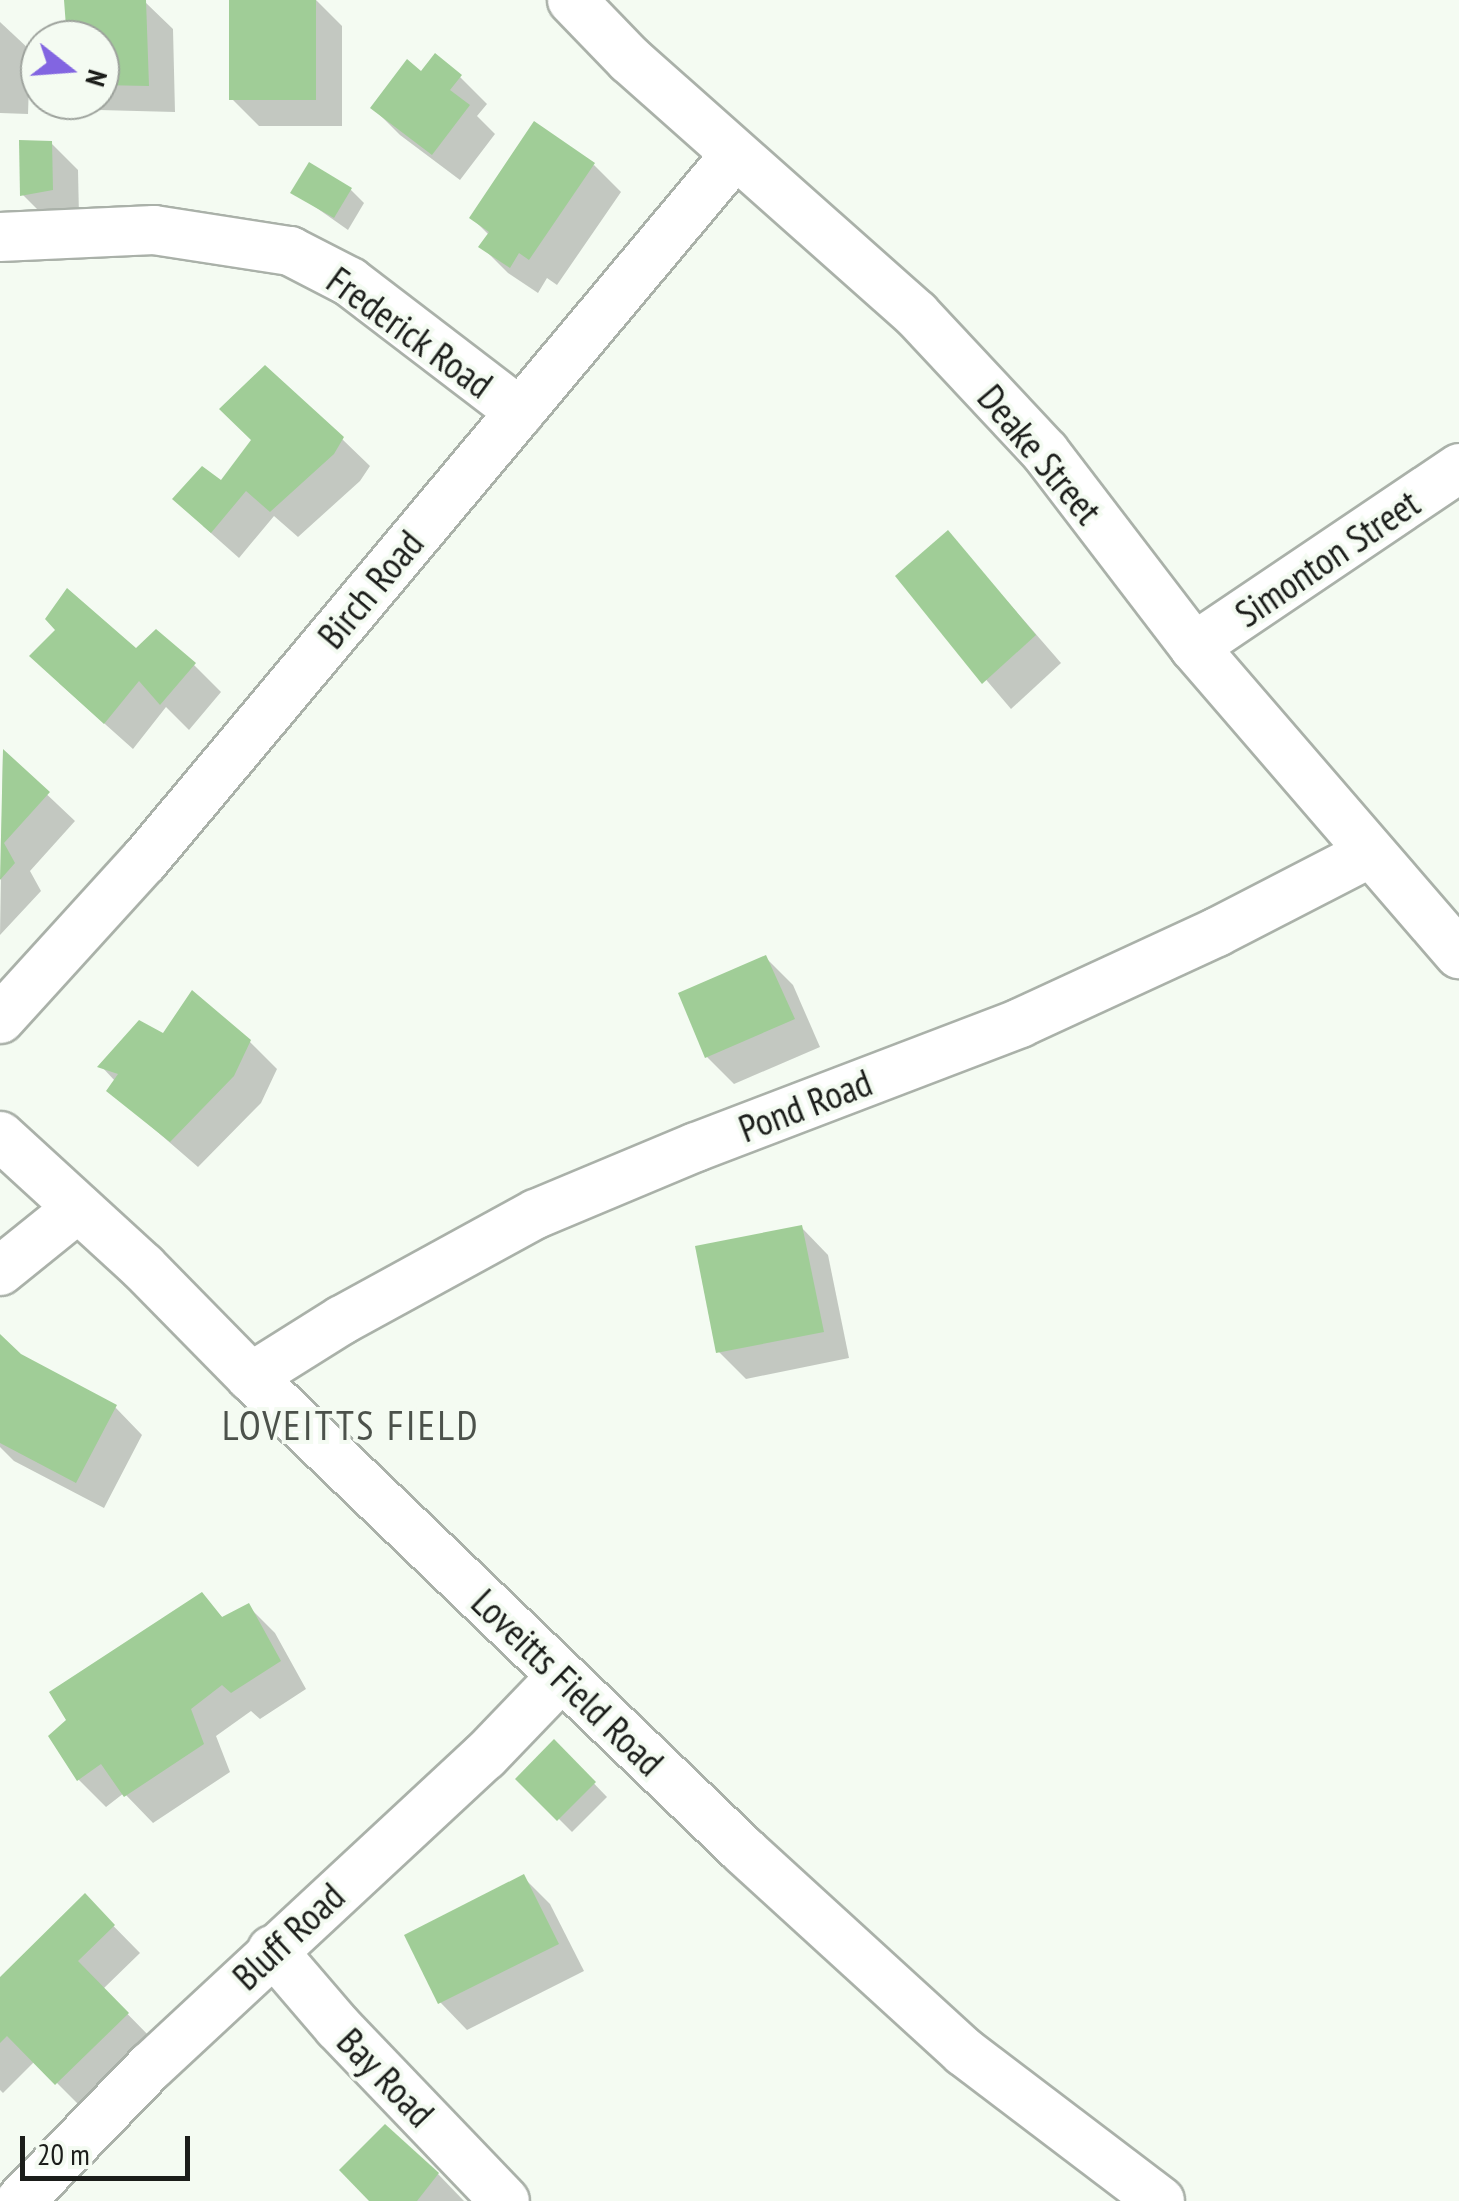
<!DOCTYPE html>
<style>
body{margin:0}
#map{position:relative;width:1459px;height:2201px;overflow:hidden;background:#f4fbf2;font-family:"PT Sans Narrow",sans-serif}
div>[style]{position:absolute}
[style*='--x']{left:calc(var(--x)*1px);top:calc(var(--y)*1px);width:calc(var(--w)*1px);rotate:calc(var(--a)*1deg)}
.shadow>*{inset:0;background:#0003}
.building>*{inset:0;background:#a0cd97}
.roads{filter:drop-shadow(2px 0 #aab1a9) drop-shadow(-2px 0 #aab1a9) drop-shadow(0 2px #aab1a9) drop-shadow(0 -2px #aab1a9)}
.street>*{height:48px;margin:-24px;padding:0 24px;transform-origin:24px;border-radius:24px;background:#fff}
span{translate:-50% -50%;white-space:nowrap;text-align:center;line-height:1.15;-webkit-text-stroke:8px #f4fbf2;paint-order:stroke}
.street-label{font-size:38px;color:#1b1d1a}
.neighbourhood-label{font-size:40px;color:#4c524b;letter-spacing:2.5px}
.north{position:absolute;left:20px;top:20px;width:100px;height:100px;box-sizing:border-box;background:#f4fbf2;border:2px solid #9da29c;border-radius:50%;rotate:107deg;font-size:28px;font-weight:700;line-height:40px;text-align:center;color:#1b1d1a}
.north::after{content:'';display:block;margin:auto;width:35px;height:45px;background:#8265e1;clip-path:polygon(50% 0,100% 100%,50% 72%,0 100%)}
.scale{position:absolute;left:20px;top:2136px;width:170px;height:45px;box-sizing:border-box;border:5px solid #1b1d1a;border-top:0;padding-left:12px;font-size:30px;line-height:35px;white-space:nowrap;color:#1b1d1a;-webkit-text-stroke:8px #f4fbf2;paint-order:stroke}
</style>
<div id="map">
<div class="shadow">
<div style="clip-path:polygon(232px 0,316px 0,342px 26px,342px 126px,259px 126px,232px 99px)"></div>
<div style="clip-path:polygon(145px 2px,173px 29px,175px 112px,99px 110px,89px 100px,100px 100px,100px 40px,69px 40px)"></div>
<div style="clip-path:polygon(0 22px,30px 50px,28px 114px,0 113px)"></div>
<div style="clip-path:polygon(460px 77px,487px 104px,477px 116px,495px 134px,460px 180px,400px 135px,373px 108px)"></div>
<div style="clip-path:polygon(51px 143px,78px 170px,79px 217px,50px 222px,23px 195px)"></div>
<div style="clip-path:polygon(594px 165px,621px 192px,557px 285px,547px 278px,538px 293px,508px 273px,481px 246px,489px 235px,472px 218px)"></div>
<div style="clip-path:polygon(351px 190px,364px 203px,348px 230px,294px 192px)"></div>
<div style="clip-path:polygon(342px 439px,370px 466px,360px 481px,298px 537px,274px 516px,239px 558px,203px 526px,222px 484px)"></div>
<div style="clip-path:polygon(948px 533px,1061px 663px,1011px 709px,898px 576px)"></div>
<div style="clip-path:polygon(136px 651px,194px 665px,221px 692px,189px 730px,166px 707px,133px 749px,59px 683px)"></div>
<div style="clip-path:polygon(3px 753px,75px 821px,30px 871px,41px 891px,0 935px)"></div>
<div style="clip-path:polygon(766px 958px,793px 985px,820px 1047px,734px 1084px,707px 1057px)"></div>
<div style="clip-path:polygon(164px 1036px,250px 1042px,277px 1069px,261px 1103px,198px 1167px,109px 1090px,116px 1082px,101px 1066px)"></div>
<div style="clip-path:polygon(801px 1227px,828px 1255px,849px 1358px,746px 1379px,719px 1352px)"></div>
<div style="clip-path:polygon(0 1337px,20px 1356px,115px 1407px,142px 1435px,104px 1508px,14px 1461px,0 1447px)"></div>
<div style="clip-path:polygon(201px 1596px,224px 1619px,248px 1606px,275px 1633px,306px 1689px,260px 1719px,251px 1711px,216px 1736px,230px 1772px,153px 1823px,124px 1793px,106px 1807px,79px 1780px,52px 1736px)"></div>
<div style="clip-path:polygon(554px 1742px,607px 1797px,572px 1832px,519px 1779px)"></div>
<div style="clip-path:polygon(523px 1877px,550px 1904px,584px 1971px,467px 2030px,440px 2002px)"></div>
<div style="clip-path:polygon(85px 1897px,140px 1953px,103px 1989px,154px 2041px,84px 2110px,35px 2061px,3px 2093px,0 2090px,0 1980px)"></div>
<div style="clip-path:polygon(438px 2174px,464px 2201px,373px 2201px)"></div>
</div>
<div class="building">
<div style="clip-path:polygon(64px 0,146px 0,149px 86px,100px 85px,100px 40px,67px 40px)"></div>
<div style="clip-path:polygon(229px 0,316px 0,316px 100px,229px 100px)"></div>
<div style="clip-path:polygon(435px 53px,462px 75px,450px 90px,470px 105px,432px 155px,370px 108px,407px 59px,421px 71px)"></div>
<div style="clip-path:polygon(534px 121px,595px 163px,529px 260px,519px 253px,510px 268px,478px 247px,489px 232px,469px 218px)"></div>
<div style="clip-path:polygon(19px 140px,52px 141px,53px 190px,20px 196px)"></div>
<div style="clip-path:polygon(309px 162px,352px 188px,334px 218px,290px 193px)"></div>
<div style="clip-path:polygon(265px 365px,344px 437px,334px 454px,270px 512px,246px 491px,211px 533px,172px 499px,202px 466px,221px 480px,251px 440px,219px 409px)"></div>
<div style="clip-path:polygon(948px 530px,1036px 635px,982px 684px,895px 576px)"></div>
<div style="clip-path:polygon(67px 588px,136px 648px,156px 629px,196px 663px,160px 705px,139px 681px,104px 724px,29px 656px,55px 630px,45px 619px)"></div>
<div style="clip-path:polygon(3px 749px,50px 792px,4px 843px,15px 863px,0 880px)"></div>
<div style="clip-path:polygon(766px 955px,795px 1019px,705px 1058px,678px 993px)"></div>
<div style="clip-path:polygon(192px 990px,251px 1040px,234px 1076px,170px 1142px,106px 1091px,118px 1074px,97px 1067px,139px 1020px,163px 1033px)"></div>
<div style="clip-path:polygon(802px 1225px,824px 1332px,716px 1353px,695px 1246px)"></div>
<div style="clip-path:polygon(0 1334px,21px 1354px,117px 1405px,76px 1483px,0 1443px)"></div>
<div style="clip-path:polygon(202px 1592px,222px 1617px,249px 1603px,281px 1661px,231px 1693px,222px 1685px,191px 1709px,204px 1744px,124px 1797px,101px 1764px,77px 1781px,48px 1736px,66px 1720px,49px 1692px)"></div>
<div style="clip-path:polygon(554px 1739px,596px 1782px,557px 1821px,515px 1779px)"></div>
<div style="clip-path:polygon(524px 1874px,559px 1944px,438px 2004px,404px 1935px)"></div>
<div style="clip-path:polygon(85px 1893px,115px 1925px,78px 1961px,129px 2013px,55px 2085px,7px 2036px,0 2043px,0 1977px)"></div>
<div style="clip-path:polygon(385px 2124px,439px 2173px,417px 2201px,369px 2201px,339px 2170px)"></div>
</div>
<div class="roads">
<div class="street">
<div style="--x:572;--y:0;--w:83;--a:46"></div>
<div style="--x:630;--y:60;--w:383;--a:41.6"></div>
<div style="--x:916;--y:314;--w:189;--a:46.9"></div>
<div style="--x:1045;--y:452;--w:245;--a:52.6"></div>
<div style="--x:1194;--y:647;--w:406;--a:49.2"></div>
<div style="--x:0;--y:237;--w:154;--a:-2.6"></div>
<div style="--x:154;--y:230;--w:138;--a:8.8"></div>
<div style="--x:290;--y:251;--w:68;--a:27.3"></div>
<div style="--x:350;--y:282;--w:214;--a:37.4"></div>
<div style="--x:1194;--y:647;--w:320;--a:-34"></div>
<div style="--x:0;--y:1019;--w:214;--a:-47.7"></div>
<div style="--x:144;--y:861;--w:921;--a:-50.07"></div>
<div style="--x:0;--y:1136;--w:194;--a:42.5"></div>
<div style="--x:143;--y:1267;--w:154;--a:45.5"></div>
<div style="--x:251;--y:1377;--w:684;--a:43.87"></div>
<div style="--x:744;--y:1851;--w:298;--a:42.4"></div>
<div style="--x:964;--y:2052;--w:246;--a:37.2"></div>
<div style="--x:0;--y:1271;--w:100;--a:-38.9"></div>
<div style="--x:251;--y:1377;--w:107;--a:-32.1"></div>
<div style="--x:342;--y:1320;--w:221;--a:-28.7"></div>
<div style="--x:536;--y:1214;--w:173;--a:-22.7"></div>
<div style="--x:696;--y:1147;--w:347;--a:-20.9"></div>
<div style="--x:1020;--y:1023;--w:217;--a:-24.8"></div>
<div style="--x:1217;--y:932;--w:172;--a:-27.3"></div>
<div style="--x:272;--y:1950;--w:101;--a:49.4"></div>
<div style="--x:338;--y:2027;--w:241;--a:46.2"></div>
<div style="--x:20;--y:2201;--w:188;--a:-45.9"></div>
<div style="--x:151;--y:2066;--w:456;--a:-42.9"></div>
<div style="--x:485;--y:1756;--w:110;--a:-46.1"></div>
</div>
</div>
<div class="street-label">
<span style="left:410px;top:332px;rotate:36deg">Frederick Road</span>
<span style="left:1040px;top:454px;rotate:50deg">Deake Street</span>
<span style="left:1327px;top:558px;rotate:-34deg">Simonton Street</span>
<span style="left:370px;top:589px;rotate:-50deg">Birch Road</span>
<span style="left:805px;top:1105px;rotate:-21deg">Pond Road</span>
<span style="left:568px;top:1682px;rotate:44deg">Loveitts Field Road</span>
<span style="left:288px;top:1936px;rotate:-43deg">Bluff Road</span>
<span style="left:386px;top:2077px;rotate:46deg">Bay Road</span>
</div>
<div class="neighbourhood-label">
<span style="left:351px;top:1425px">LOVEITTS FIELD</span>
</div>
<div class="north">N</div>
<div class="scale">20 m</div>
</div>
